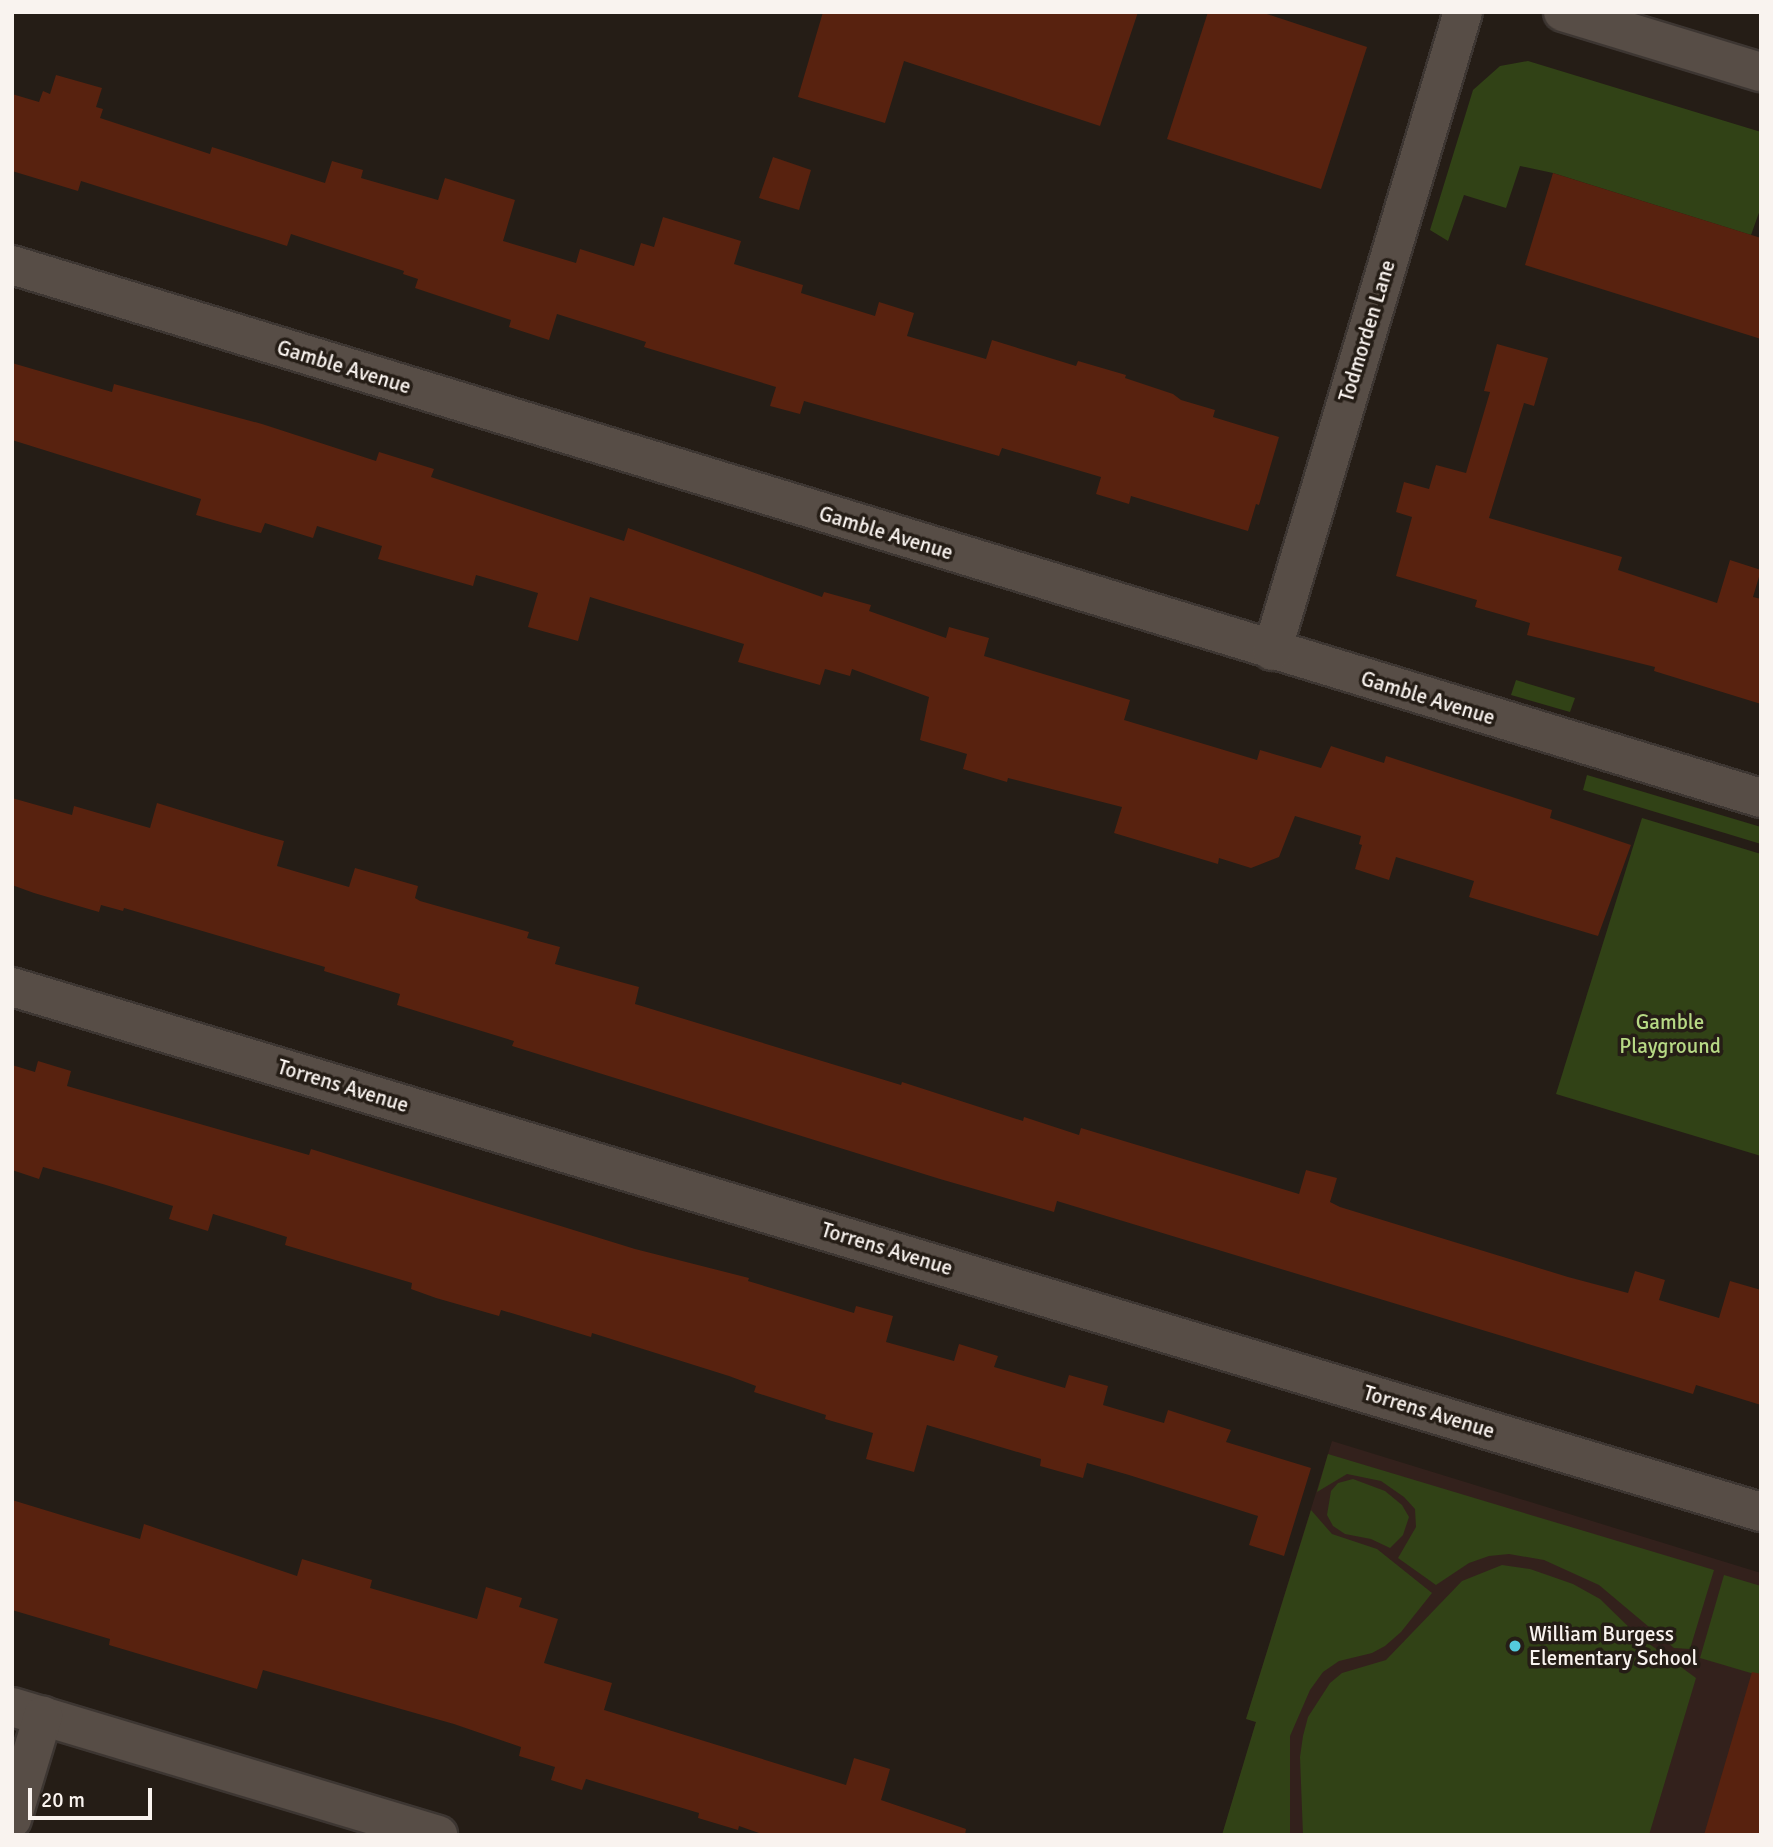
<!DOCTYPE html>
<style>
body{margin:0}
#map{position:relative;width:1773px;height:1847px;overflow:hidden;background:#251d16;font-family:Signika,sans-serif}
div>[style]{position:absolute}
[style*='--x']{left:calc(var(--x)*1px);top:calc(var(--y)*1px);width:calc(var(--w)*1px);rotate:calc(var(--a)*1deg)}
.education>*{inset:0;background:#33211c}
.green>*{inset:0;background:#314216}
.building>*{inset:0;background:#58220f}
.roads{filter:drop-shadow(2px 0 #3d3632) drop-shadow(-2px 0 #3d3632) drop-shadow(0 2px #3d3632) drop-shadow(0 -2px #3d3632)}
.minor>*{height:38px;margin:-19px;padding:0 19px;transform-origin:19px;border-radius:19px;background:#574d46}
.dots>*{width:19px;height:19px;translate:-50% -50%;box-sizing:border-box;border:4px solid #251d16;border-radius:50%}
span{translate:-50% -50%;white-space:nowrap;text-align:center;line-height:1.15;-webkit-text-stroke:7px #251d16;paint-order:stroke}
.street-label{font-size:21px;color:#f9f3ef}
.park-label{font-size:21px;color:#b7d985}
.poi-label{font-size:21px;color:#f9f3ef}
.left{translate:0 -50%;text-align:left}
.frame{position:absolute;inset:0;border:14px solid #f9f3ef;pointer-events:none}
.scale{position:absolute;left:28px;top:1788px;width:124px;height:32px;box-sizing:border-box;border:4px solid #f9f3ef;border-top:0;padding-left:9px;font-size:21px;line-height:24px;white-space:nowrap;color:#f9f3ef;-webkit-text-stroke:5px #251d16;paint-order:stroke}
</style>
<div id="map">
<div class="education">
<div style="clip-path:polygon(1332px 1441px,1761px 1573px,1761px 1835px,1222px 1835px,1256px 1722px,1246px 1719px)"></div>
</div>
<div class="green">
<div style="clip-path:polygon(1528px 61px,1761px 132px,1761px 207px,1751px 235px,1553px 173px,1520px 166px,1506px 208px,1464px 195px,1448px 241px,1430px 230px,1473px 90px,1500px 66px)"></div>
<div style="clip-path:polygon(1516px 680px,1575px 698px,1570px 712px,1511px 695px)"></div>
<div style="clip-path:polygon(1587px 775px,1761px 827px,1761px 844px,1583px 790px)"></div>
<div style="clip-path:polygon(1642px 818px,1761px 854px,1761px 1156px,1556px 1094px)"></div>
<div style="clip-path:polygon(1328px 1454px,1714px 1570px,1690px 1649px,1674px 1648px,1599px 1585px,1544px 1560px,1509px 1554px,1489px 1556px,1469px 1563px,1436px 1585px,1398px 1558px,1416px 1527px,1415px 1509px,1404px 1497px,1381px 1481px,1347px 1474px,1317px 1492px)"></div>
<div style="clip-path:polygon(1353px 1479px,1385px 1491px,1402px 1505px,1409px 1517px,1403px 1535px,1390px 1548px,1371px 1539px,1345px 1534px,1333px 1526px,1327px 1515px,1331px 1491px,1338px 1483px)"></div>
<div style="clip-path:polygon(1311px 1510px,1332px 1534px,1377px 1549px,1432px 1593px,1401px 1632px,1385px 1646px,1372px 1653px,1339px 1661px,1323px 1672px,1310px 1690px,1290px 1736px,1290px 1835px,1222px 1835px,1256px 1722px,1246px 1719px)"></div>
<div style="clip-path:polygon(1502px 1565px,1530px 1569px,1573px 1584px,1600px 1599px,1637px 1635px,1696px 1678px,1649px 1835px,1303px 1835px,1300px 1757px,1303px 1736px,1308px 1717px,1330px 1683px,1342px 1673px,1386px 1660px,1462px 1581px)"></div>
<div style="clip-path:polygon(1724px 1575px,1761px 1586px,1761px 1676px,1700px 1658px)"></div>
</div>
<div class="building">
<div style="clip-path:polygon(823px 12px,1138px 12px,1100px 126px,904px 61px,885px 123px,798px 97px)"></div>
<div style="clip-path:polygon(1208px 12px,1261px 12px,1367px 47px,1321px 189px,1167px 139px)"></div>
<div style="clip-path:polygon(56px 75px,102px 88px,96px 107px,103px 109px,100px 118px,210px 154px,212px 147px,325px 183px,332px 161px,363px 170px,361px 178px,438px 200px,445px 178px,515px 200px,503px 241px,576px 263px,580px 249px,634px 266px,641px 243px,654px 247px,663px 217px,741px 241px,734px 264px,803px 285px,801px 293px,875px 316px,879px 302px,914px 313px,907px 336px,986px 359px,992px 340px,1076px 366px,1078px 361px,1126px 375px,1125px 378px,1173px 394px,1181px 400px,1215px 410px,1213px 417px,1279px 437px,1259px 505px,1256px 504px,1248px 531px,1131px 496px,1129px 504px,1096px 494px,1101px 477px,1002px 448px,999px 456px,804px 401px,800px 414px,770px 406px,776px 387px,644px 347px,646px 342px,557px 314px,549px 340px,509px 327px,511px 320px,415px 288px,418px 279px,403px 274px,404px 271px,291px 234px,287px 246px,81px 181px,78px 191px,12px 171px,12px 94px,39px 102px,43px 91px,50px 94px)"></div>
<div style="clip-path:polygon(773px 157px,811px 170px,799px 210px,759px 198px)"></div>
<div style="clip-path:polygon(1553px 173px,1761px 238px,1761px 339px,1525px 265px)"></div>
<div style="clip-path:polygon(1497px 344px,1548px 358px,1534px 406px,1524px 403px,1489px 518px,1622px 557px,1618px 570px,1717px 603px,1730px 560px,1761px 570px,1753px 597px,1761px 599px,1761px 704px,1654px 671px,1655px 667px,1527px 635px,1530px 623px,1475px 607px,1477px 600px,1396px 576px,1412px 517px,1396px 512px,1404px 482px,1429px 489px,1436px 465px,1466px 473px,1490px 392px,1484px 391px)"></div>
<div style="clip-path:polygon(12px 363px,112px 392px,114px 384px,262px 424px,376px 461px,379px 452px,434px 469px,431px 477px,624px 541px,628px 528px,822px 597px,824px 592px,871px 605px,869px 611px,946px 638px,949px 627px,989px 638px,984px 656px,1130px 700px,1124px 720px,1214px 747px,1257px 760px,1260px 750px,1321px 768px,1331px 746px,1384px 763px,1386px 756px,1552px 810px,1550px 818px,1631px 845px,1598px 936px,1469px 897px,1474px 881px,1396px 857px,1389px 880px,1355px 869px,1362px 845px,1359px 844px,1361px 836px,1295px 816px,1279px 857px,1251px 868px,1219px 858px,1218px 864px,1114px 833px,1122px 807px,1008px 778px,1007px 782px,963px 769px,967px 754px,920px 740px,929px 697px,852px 669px,850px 676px,825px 669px,820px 685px,738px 662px,744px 644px,590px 597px,578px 641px,528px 627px,538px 593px,476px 575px,473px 586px,378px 559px,382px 546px,317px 526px,313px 538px,265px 523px,261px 533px,231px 525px,196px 515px,201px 499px,12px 440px)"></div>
<div style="clip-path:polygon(12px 798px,72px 815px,74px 806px,150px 828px,157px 803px,262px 835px,284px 841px,277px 866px,349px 887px,355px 868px,418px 886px,415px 898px,420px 901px,529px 932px,527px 938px,560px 947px,555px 964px,639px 987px,635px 1004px,901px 1085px,902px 1082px,1023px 1121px,1024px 1117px,1079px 1135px,1081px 1128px,1299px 1194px,1306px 1170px,1337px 1178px,1330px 1202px,1340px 1207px,1568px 1277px,1628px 1293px,1635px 1271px,1665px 1280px,1659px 1300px,1719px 1318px,1730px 1281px,1761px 1290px,1761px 1405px,1696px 1385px,1693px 1394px,1057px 1201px,1054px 1212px,940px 1179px,512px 1046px,514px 1041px,397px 1005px,400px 994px,324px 971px,325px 967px,124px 908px,123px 911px,101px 905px,99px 912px,34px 893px,12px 885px)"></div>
<div style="clip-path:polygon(38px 1061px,71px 1071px,67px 1086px,309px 1155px,311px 1149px,635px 1249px,749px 1278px,748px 1281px,854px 1313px,856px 1306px,893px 1316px,886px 1342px,954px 1361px,959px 1344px,998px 1356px,994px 1367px,1065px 1388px,1069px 1375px,1108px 1386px,1103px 1405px,1164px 1423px,1168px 1410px,1231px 1430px,1226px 1442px,1311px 1468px,1284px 1556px,1249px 1545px,1258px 1516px,1129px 1475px,1087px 1463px,1083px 1478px,1040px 1466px,1041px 1459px,927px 1425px,914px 1472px,866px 1459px,873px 1433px,825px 1419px,826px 1415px,754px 1392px,756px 1386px,729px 1376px,592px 1333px,591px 1337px,501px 1310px,499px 1316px,436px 1298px,411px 1289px,412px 1283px,285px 1245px,287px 1237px,213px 1214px,208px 1231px,169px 1219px,173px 1206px,106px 1185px,43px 1167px,39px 1179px,12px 1170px,12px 1065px,35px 1072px)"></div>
<div style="clip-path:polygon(12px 1500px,140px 1539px,144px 1524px,297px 1576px,302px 1559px,372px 1580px,370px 1588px,477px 1619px,486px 1587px,522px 1598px,519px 1607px,558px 1619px,544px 1663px,612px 1683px,604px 1710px,846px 1785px,854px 1758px,890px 1769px,881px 1800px,966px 1829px,965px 1835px,765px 1835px,739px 1826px,738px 1830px,698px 1818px,699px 1813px,586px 1779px,582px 1790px,551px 1780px,555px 1767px,519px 1756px,521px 1747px,454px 1724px,263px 1670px,257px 1689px,109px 1645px,110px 1639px,12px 1610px)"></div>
<div style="clip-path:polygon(1752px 1672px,1761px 1674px,1761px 1835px,1704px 1835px)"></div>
</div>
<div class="roads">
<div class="minor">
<div style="--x:1563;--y:12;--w:207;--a:16.9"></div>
<div style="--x:12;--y:265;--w:1828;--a:16.95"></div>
<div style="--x:1272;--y:651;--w:667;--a:-73.36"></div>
<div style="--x:12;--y:987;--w:1826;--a:16.71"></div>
<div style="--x:12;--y:1707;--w:445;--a:16.7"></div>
<div style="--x:12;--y:1819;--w:108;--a:-73.2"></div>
</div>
</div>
<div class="dots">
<div style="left:1515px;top:1646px;background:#54cadc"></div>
</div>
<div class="street-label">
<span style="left:1367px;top:331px;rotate:-73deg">Todmorden Lane</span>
<span style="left:344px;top:367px;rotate:17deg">Gamble Avenue</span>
<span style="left:886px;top:533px;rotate:17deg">Gamble Avenue</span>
<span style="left:1428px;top:698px;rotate:17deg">Gamble Avenue</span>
<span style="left:343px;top:1086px;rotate:17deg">Torrens Avenue</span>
<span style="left:887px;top:1249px;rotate:17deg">Torrens Avenue</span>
<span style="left:1429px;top:1412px;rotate:17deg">Torrens Avenue</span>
</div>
<div class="park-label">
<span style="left:1670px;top:1034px">Gamble<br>Playground</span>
</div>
<div class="poi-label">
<span class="left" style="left:1529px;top:1646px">William Burgess<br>Elementary School</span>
</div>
<div class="frame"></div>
<div class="scale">20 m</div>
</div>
